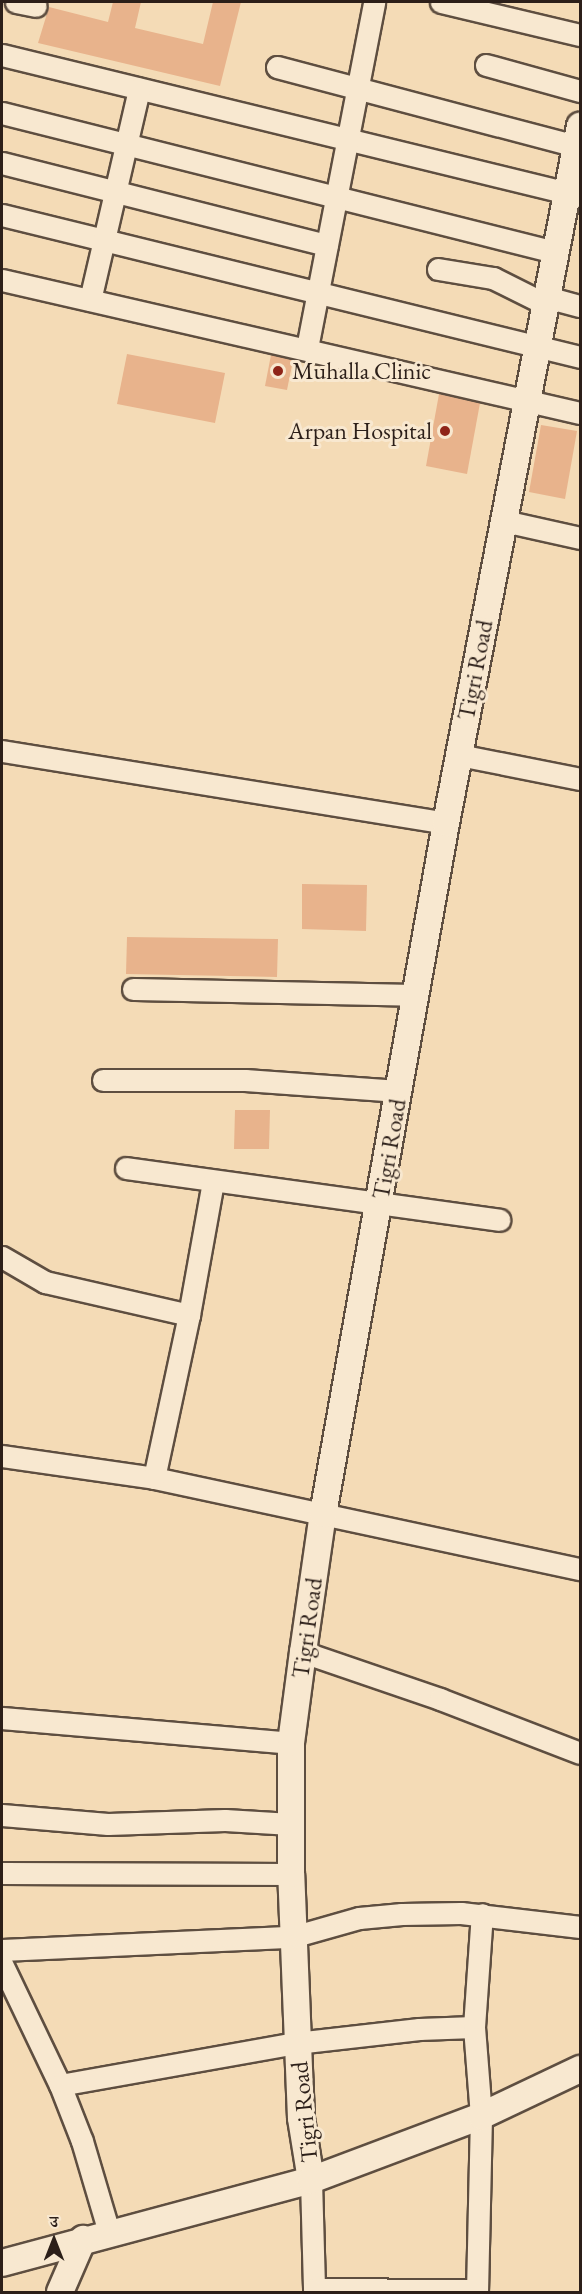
<!DOCTYPE html>
<meta charset="utf-8">
<style>
body{margin:0}
#map{position:relative;width:582px;height:2294px;overflow:hidden;background:#f4dbb6;font-family:"EB Garamond","Noto Serif Devanagari",serif}
div>[style]{position:absolute}
[style*='--x']{left:calc(var(--x)*1px);top:calc(var(--y)*1px);width:calc(var(--w)*1px);rotate:calc(var(--a)*1deg)}
.building>*{inset:0;background:#e8b38c}
.roads{filter:drop-shadow(2px 0 #5e4e40) drop-shadow(-2px 0 #5e4e40) drop-shadow(0 2px #5e4e40) drop-shadow(0 -2px #5e4e40)}
.minor>*{height:21px;margin:-10.5px;padding:0 10.5px;transform-origin:10.5px;border-radius:10.5px;background:#f8e8d0}
.tertiary>*{height:26px;margin:-13px;padding:0 13px;transform-origin:13px;border-radius:13px;background:#f8e8d0}
.dots>*{width:16px;height:16px;translate:-50% -50%;box-sizing:border-box;border:3px solid #f8e8d0;border-radius:50%}
span{translate:-50% -50%;white-space:nowrap;text-align:center;line-height:1.15;-webkit-text-stroke:6px #f8e8d0;paint-order:stroke}
.poi-label{font-size:24px;color:#2c1f19}
.left{translate:0 -50%;text-align:left}
.right{translate:-100% -50%;text-align:right}
.street-label{font-size:24px;color:#2c1f19}
.frame{position:absolute;inset:0;border:3px solid #2c1f19;pointer-events:none}
.north{position:absolute;left:24px;top:2210px;width:60px;height:60px;-webkit-text-stroke:4px #f8e8d0;paint-order:stroke;rotate:0deg;font-size:16px;font-weight:700;line-height:24px;text-align:center;color:#2c1f19}
.north::after{content:'';display:block;margin:auto;width:21px;height:27px;background:#2c1f19;clip-path:polygon(50% 0,100% 100%,50% 72%,0 100%)}
</style>
<div id="map">
<div class="building">
<div style="clip-path:polygon(113px 2px,141px 2px,135px 28px,203px 44px,213px 2px,241px 2px,220px 86px,38px 43px,49px 7px,108px 22px)"></div>
<div style="clip-path:polygon(127px 354px,225px 373px,215px 423px,117px 404px)"></div>
<div style="clip-path:polygon(271px 355px,293px 360px,287px 390px,265px 386px)"></div>
<div style="clip-path:polygon(439px 394px,480px 403px,467px 474px,426px 466px)"></div>
<div style="clip-path:polygon(541px 425px,577px 431px,565px 499px,529px 492px)"></div>
<div style="clip-path:polygon(302px 884px,367px 885px,366px 931px,302px 929px)"></div>
<div style="clip-path:polygon(127px 937px,278px 939px,277px 977px,126px 974px)"></div>
<div style="clip-path:polygon(235px 1110px,270px 1110px,269px 1149px,234px 1149px)"></div>
</div>
<div class="roads">
<div class="minor">
<div style="--x:16;--y:2;--w:20;--a:11"></div>
<div style="--x:441;--y:2;--w:143;--a:13.4"></div>
<div style="--x:2;--y:55;--w:595;--a:13.71"></div>
<div style="--x:486;--y:65;--w:98;--a:15.5"></div>
<div style="--x:277;--y:67;--w:309;--a:14.8"></div>
<div style="--x:2;--y:113;--w:570;--a:14.11"></div>
<div style="--x:2;--y:163;--w:335;--a:14.2"></div>
<div style="--x:2;--y:215;--w:595;--a:13.8"></div>
<div style="--x:438;--y:269;--w:56;--a:9.3"></div>
<div style="--x:493;--y:278;--w:58;--a:26.6"></div>
<div style="--x:2;--y:280;--w:593;--a:12.96"></div>
<div style="--x:546;--y:297;--w:35;--a:15"></div>
<div style="--x:90;--y:300;--w:217;--a:-76.9"></div>
<div style="--x:307;--y:348;--w:352;--a:-79"></div>
<div style="--x:504;--y:521;--w:78;--a:12.6"></div>
<div style="--x:2;--y:751;--w:450;--a:9.2"></div>
<div style="--x:459;--y:755;--w:123;--a:11.2"></div>
<div style="--x:133;--y:989;--w:282;--a:1.2"></div>
<div style="--x:103;--y:1080;--w:142;--a:0"></div>
<div style="--x:245;--y:1080;--w:154;--a:4.1"></div>
<div style="--x:126;--y:1168;--w:377;--a:7.9"></div>
<div style="--x:2;--y:1257;--w:50;--a:30.2"></div>
<div style="--x:45;--y:1282;--w:148;--a:12.9"></div>
<div style="--x:2;--y:1456;--w:154;--a:8.2"></div>
<div style="--x:154;--y:1478;--w:436;--a:12.1"></div>
<div style="--x:154;--y:1478;--w:167;--a:-77.9"></div>
<div style="--x:189;--y:1315;--w:136;--a:-79.8"></div>
<div style="--x:303;--y:1652;--w:145;--a:18.9"></div>
<div style="--x:440;--y:1699;--w:150;--a:21.1"></div>
<div style="--x:2;--y:1718;--w:290;--a:4.9"></div>
<div style="--x:2;--y:1815;--w:106;--a:4.9"></div>
<div style="--x:108;--y:1824;--w:117;--a:-2"></div>
<div style="--x:225;--y:1820;--w:66;--a:3.5"></div>
<div style="--x:2;--y:1873;--w:289;--a:0.2"></div>
<div style="--x:2;--y:1950;--w:290;--a:-2.6"></div>
<div style="--x:292;--y:1937;--w:70;--a:-15.8"></div>
<div style="--x:359;--y:1918;--w:43;--a:-5.3"></div>
<div style="--x:402;--y:1914;--w:59;--a:-1"></div>
<div style="--x:461;--y:1913;--w:120;--a:6.7"></div>
<div style="--x:2;--y:1964;--w:134;--a:64.4"></div>
<div style="--x:60;--y:2085;--w:60;--a:68.6"></div>
<div style="--x:82;--y:2141;--w:95;--a:73.5"></div>
<div style="--x:60;--y:2085;--w:240;--a:-10.1"></div>
<div style="--x:296;--y:2043;--w:124;--a:-6.5"></div>
<div style="--x:419;--y:2029;--w:55;--a:-2.1"></div>
<div style="--x:311;--y:2180;--w:109;--a:88.4"></div>
<div style="--x:314;--y:2289;--w:163;--a:0.4"></div>
<div style="--x:477;--y:2292;--w:176;--a:-88.7"></div>
<div style="--x:481;--y:2116;--w:89;--a:-94.5"></div>
<div style="--x:474;--y:2027;--w:113;--a:-86"></div>
</div>
<div class="tertiary">
<div style="--x:311;--y:2180;--w:63;--a:-99.2"></div>
<div style="--x:301;--y:2118;--w:244;--a:-92.3"></div>
<div style="--x:291;--y:1874;--w:131;--a:-90"></div>
<div style="--x:291;--y:1743;--w:92;--a:-82.5"></div>
<div style="--x:303;--y:1652;--w:139;--a:-81.8"></div>
<div style="--x:323;--y:1514;--w:702;--a:-79.91"></div>
<div style="--x:446;--y:823;--w:710;--a:-79.12"></div>
<div style="--x:2;--y:2263;--w:320;--a:-15"></div>
<div style="--x:311;--y:2180;--w:182;--a:-20.6"></div>
<div style="--x:481;--y:2116;--w:110;--a:-25.4"></div>
<div style="--x:60;--y:2292;--w:58;--a:-66.5"></div>
</div>
</div>
<div class="dots">
<div style="left:278px;top:371px;background:#8f2418"></div>
<div style="left:445px;top:431px;background:#8f2418"></div>
</div>
<div class="poi-label">
<span class="left" style="left:292px;top:371px">Muhalla Clinic</span>
<span class="right" style="left:432px;top:431px">Arpan Hospital</span>
</div>
<div class="street-label">
<span style="left:475px;top:670px;rotate:-79deg">Tigri Road</span>
<span style="left:389px;top:1149px;rotate:-80deg">Tigri Road</span>
<span style="left:307px;top:1628px;rotate:-82deg">Tigri Road</span>
<span style="left:304px;top:2112px;rotate:-96deg">Tigri Road</span>
</div>
<div class="frame"></div>
<div class="north">उ</div>
</div>
